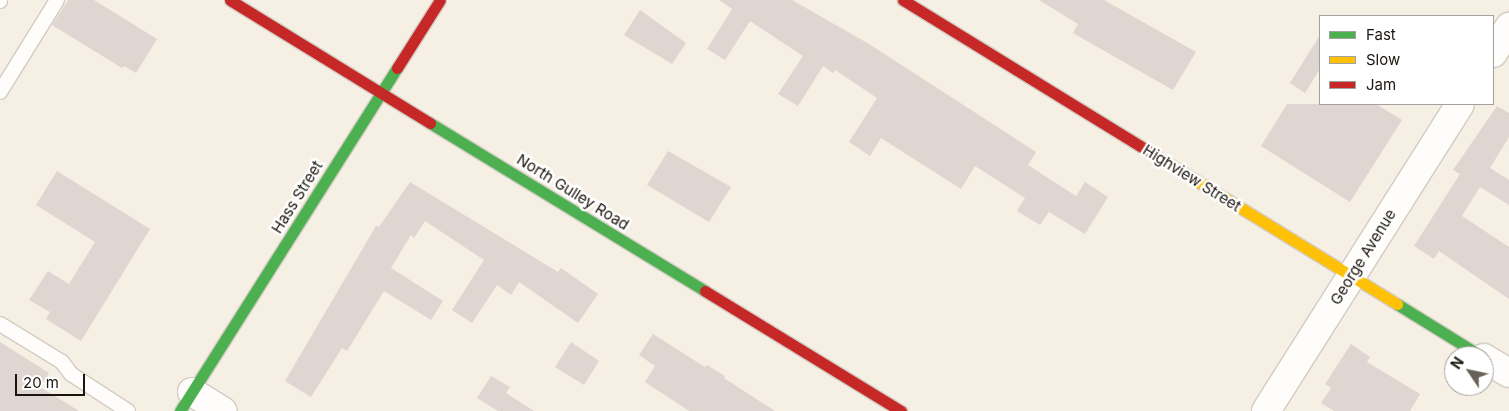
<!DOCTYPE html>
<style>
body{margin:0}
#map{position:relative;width:1509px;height:411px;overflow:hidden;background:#f6efe3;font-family:Inter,sans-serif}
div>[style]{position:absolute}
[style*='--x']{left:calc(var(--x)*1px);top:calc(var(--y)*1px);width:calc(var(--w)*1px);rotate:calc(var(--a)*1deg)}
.building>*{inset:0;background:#dfd6d1}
.roads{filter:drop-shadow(1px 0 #d2ccc2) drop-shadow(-1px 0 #d2ccc2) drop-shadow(0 1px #d2ccc2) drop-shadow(0 -1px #d2ccc2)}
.lane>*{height:14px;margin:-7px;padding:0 7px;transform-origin:7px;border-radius:7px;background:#fefdfb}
.street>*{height:28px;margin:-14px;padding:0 14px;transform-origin:14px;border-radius:14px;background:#fefdfb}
.fast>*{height:11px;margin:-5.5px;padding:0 5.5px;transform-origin:5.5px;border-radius:5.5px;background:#4caf50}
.slow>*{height:11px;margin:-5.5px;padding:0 5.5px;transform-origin:5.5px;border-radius:5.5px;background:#ffc107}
.jam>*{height:11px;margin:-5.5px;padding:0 5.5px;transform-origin:5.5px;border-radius:5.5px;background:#c62828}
span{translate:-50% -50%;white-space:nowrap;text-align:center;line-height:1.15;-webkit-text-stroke:5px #fff;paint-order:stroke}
.street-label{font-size:15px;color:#1a150e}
.legend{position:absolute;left:1319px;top:15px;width:175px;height:90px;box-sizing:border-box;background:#fff;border:1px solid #a3a19f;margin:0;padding:6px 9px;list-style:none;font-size:15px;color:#1a150e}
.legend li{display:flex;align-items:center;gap:10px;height:25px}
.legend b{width:25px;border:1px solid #a3a19f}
.north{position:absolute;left:1444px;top:346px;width:50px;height:50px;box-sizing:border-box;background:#fff;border:1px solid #a3a19f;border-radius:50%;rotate:304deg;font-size:14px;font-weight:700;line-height:20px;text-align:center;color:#1a150e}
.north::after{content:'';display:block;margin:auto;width:18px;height:22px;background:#676159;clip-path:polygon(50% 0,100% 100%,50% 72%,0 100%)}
.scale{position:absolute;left:15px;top:374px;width:70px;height:22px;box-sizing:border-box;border:2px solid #1a150e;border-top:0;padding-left:6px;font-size:15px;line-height:18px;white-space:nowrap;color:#1a150e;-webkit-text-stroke:4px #fff;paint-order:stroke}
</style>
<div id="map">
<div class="building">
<div style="clip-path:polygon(68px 0,94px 0,157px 39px,136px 73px,124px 66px,122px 68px,52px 25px)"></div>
<div style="clip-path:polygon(719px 0,792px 0,869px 44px,1036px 152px,1028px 165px,1076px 196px,1085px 182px,1108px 197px,1085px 234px,1049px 212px,1040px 225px,1017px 211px,1025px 198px,975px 166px,961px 189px,881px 138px,870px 156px,849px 142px,877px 98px,835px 70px,833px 73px,823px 66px,798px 106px,778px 94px,803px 56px,750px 21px,725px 60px,707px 49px,732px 9px)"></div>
<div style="clip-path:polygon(1039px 0,1104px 0,1196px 52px,1173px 90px,1073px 33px,1078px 24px)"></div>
<div style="clip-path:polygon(640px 10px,686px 43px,672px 64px,624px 35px)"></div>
<div style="clip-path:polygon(1320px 35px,1320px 69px,1305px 93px,1290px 83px)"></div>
<div style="clip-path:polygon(1287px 104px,1376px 104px,1402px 120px,1350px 202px,1261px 146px)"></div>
<div style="clip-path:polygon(1497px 106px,1509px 113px,1509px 137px,1490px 168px,1509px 180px,1509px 205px,1480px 187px,1462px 216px,1509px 247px,1509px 299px,1439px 251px,1434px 259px,1414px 246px,1460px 174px,1453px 170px)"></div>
<div style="clip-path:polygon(668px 151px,731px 187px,709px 222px,647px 185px)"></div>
<div style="clip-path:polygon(57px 171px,150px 229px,81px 341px,46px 319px,50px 312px,29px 300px,48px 271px,69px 284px,95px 242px,36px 205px)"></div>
<div style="clip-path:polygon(410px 182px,558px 272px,561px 268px,598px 294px,578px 323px,519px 282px,511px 295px,497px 285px,472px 323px,452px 310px,484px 260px,425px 221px,414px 238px,411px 235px,391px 268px,443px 301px,431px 320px,384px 291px,347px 351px,342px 348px,311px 397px,285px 381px,376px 226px,379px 227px)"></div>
<div style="clip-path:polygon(653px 334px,705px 367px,707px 365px,725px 376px,724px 378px,775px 411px,689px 411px,645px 382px,655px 366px,639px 355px)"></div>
<div style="clip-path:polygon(0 342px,49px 373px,40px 387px,79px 411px,0 411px)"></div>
<div style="clip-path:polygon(571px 342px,599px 361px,584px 385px,555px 367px)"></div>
<div style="clip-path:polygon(1351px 344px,1370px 357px,1367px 362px,1420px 394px,1410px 411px,1334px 411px,1321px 403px,1331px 388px,1325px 384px)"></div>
<div style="clip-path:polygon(491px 376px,510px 387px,506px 393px,534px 411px,498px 411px,477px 398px)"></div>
</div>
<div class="roads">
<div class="lane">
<div style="--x:0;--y:1;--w:1;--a:-90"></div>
<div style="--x:0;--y:92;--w:108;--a:-58.2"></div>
<div style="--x:0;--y:324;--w:73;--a:31.5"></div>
<div style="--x:62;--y:362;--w:15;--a:53"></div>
<div style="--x:71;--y:374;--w:68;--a:33"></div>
</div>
<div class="street">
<div style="--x:1493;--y:53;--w:31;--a:-58"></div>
<div style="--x:1484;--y:358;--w:29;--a:31"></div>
<div style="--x:192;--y:392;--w:36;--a:32"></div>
<div style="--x:1266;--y:411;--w:363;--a:-57.7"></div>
</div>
<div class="fast">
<div style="--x:430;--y:123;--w:322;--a:31.4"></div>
<div style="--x:1397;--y:304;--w:99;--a:31.8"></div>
<div style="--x:180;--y:411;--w:406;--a:-57.7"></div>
</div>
<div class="slow">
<div style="--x:1163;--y:160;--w:275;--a:31.6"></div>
</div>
<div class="jam">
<div style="--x:230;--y:0;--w:235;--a:31.6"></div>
<div style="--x:903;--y:0;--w:305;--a:31.6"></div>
<div style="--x:397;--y:68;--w:80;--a:-57.7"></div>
<div style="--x:705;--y:291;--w:230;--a:31.5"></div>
</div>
</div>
<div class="street-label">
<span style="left:1192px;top:178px;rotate:32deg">Highview Street</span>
<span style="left:573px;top:192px;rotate:32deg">North Gulley Road</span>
<span style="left:297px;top:197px;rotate:-58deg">Hass Street</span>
<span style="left:1363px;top:257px;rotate:-58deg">George Avenue</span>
</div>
<ul class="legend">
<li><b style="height:6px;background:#4caf50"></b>Fast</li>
<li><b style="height:6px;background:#ffc107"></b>Slow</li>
<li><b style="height:6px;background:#c62828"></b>Jam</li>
</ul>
<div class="north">N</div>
<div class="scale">20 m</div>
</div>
